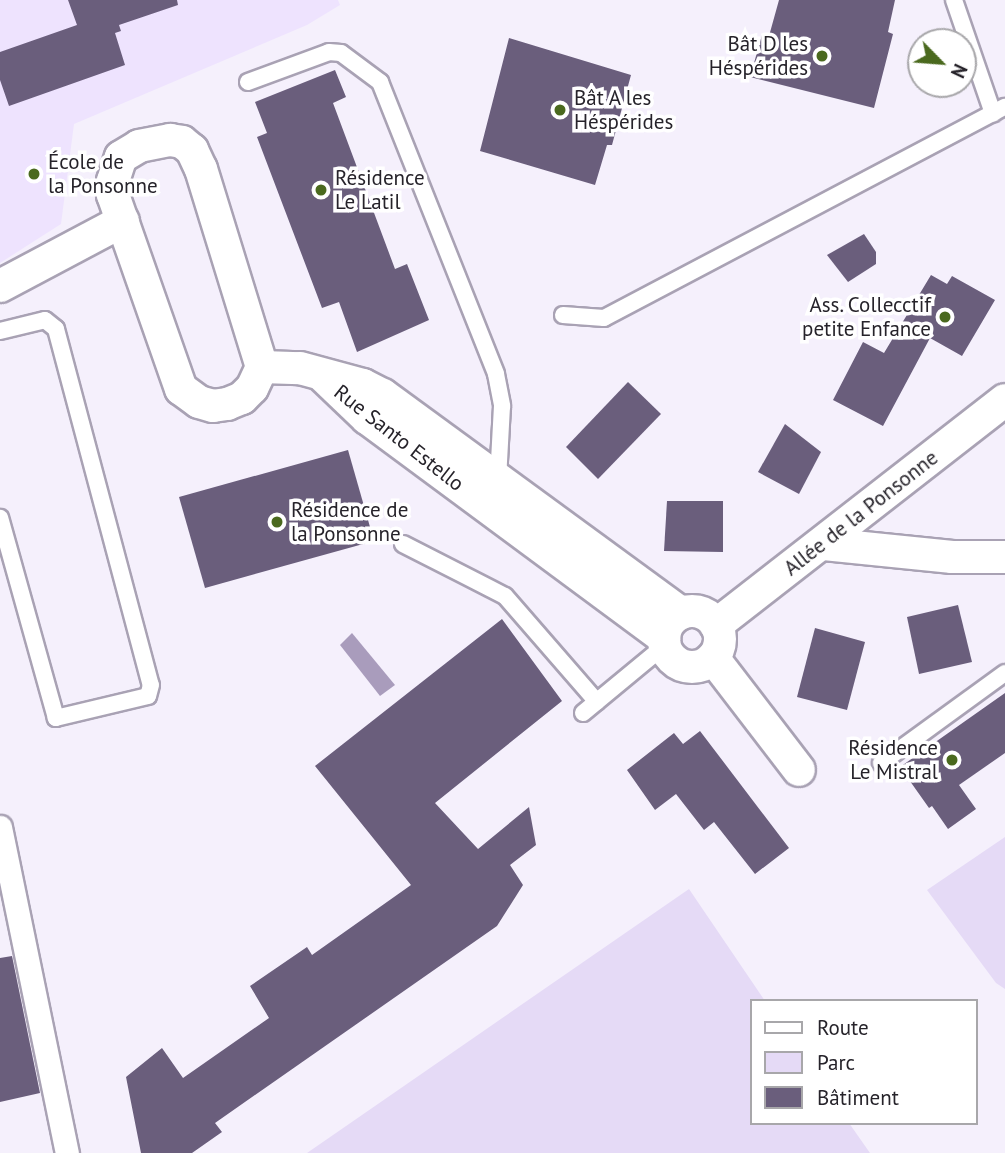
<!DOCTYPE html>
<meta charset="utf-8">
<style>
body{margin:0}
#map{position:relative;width:1005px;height:1153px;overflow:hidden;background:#f5f0fc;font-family:"PT Sans",sans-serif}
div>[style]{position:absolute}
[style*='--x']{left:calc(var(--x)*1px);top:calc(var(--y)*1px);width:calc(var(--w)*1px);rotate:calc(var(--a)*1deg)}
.built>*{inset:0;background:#eee3fe}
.green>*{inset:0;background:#e5daf6}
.water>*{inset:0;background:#a99cbc}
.building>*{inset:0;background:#6a5e7c}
.roads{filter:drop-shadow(2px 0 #a9a2b4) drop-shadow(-2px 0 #a9a2b4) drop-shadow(0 2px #a9a2b4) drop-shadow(0 -2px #a9a2b4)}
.service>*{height:16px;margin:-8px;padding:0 8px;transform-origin:8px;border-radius:8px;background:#fff}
.pedestrian>*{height:23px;margin:-11.5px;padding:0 11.5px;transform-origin:11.5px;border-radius:11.5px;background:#fff}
.minor>*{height:32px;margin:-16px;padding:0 16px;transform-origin:16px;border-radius:16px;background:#fff}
.minor>.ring{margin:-16px;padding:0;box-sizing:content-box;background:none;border:32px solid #fff;border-radius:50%}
.dots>*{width:19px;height:19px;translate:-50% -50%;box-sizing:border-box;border:4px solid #fff;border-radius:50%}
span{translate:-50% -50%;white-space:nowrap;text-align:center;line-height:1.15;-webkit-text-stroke:7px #fff;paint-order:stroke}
.poi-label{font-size:21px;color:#26232a}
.right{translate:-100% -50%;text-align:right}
.left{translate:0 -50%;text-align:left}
.street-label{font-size:21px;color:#26232a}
.legend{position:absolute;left:750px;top:999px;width:228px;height:126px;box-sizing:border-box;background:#fff;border:2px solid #a8a7aa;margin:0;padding:9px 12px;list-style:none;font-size:21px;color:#26232a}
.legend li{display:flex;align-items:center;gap:14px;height:35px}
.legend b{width:35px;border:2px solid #a8a7aa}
.north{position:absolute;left:907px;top:28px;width:70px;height:70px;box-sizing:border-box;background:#fff;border:2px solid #a8a7aa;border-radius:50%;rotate:115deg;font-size:19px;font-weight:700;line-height:28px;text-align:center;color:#26232a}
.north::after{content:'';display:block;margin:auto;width:24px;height:32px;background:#4a691e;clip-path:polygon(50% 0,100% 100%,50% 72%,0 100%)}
</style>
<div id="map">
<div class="built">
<div style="clip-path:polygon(0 0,338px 0,340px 5px,307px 25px,74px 124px,61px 224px,0 263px)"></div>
</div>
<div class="green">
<div style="clip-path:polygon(1005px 837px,1005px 989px,996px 983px,927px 890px)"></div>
<div style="clip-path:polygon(689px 889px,765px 1001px,751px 1001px,751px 1123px,849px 1123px,870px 1153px,307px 1153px)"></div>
</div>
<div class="water">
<div style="clip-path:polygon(352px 633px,395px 685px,380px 696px,340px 645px)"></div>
</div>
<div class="building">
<div style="clip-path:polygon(68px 0,177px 0,178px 5px,119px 25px,121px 31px,115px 33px,125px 65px,9px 106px,0 80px,0 52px,77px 25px)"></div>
<div style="clip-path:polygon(779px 0,895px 0,888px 32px,893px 34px,874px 108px,750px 77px,762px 35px,769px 36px)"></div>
<div style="clip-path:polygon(509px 38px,631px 75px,612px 145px,607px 145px,595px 185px,480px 151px)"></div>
<div style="clip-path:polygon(335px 70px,346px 97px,333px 103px,395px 269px,407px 264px,429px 320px,357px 352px,339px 302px,322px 308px,257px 137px,267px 133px,255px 102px)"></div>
<div style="clip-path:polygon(864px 234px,876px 252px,876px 264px,848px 282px,827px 255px)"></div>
<div style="clip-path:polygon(931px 275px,947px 284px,952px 276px,995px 300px,962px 356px,930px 338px,883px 426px,833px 400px,863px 342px,884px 353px)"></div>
<div style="clip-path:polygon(628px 382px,661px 414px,598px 479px,566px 447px)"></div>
<div style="clip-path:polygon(785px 424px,821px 452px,799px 494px,758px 472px)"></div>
<div style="clip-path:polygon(348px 450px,374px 541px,205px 588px,179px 497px)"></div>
<div style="clip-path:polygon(667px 501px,723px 501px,723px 552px,664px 551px)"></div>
<div style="clip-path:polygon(958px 605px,972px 662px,919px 674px,907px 617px)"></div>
<div style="clip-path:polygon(502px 619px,562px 701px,435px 803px,478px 849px,529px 807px,536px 845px,510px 865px,523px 885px,497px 926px,215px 1123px,222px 1132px,192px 1153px,141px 1153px,126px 1077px,162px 1048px,183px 1078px,269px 1018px,250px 986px,307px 947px,312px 955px,411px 885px,315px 766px)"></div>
<div style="clip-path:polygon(815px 628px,865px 642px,847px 710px,797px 697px)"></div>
<div style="clip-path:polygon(1005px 693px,1005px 753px,959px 785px,976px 809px,948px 829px,932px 806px,929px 808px,900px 767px)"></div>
<div style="clip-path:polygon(700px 731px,789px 848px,755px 874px,714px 822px,704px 830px,676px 794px,655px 810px,627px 770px,674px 733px,683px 744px)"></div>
<div style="clip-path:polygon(12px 956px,40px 1093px,0 1102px,0 958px)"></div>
</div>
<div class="roads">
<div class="service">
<div style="--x:954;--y:0;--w:120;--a:71"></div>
<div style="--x:248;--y:82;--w:86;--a:-20.3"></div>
<div style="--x:329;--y:52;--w:12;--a:5"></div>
<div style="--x:341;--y:53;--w:49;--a:36.6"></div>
<div style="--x:380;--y:82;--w:314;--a:68.3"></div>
<div style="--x:496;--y:374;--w:33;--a:79"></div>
<div style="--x:502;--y:406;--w:73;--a:93.1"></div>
<div style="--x:563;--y:315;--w:41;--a:4.2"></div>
<div style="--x:604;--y:318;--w:453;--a:-27.8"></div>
<div style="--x:0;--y:331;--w:46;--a:-13.7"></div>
<div style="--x:45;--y:320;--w:14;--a:39"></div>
<div style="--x:56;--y:329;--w:368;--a:75.1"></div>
<div style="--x:151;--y:685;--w:11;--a:105"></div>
<div style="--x:148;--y:696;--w:95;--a:166.6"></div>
<div style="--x:56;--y:718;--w:208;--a:-105.6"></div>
<div style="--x:403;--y:544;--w:114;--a:27"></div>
<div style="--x:505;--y:596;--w:140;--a:49"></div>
<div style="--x:583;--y:713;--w:105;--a:-39.6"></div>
<div style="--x:881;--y:763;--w:153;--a:-36"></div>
</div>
<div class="pedestrian">
<div style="--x:0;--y:827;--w:333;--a:78.4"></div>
</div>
<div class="minor">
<div style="--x:170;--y:140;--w:12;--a:9"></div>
<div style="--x:182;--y:142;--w:13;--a:39"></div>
<div style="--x:192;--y:150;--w:21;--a:65"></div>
<div style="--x:201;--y:169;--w:207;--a:72.9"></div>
<div style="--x:262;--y:367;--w:23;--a:115"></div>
<div style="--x:252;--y:388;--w:14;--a:135"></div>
<div style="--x:242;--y:398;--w:16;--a:158"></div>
<div style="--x:227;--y:404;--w:14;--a:172"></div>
<div style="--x:213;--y:406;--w:15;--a:-164"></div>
<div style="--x:199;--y:402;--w:22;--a:-144"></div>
<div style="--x:181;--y:389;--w:206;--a:-109.3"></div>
<div style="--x:113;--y:195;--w:14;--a:-90"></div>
<div style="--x:113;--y:181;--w:25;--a:-72"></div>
<div style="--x:121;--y:157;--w:21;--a:-31"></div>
<div style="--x:139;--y:146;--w:32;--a:-11"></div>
<div style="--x:0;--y:286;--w:139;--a:-27.9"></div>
<div style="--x:262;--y:367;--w:38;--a:2"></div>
<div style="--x:300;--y:368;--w:65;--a:15.1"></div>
<div style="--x:363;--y:385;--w:22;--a:27"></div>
<div style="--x:383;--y:395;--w:369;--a:36.2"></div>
<div style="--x:323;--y:376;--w:61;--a:43.7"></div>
<div style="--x:367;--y:418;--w:370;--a:36.5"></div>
<div style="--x:824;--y:544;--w:129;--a:5.8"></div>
<div style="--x:952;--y:557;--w:53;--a:0"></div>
<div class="ring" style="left:664px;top:611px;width:24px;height:24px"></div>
<div style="--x:716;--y:625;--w:366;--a:-37.9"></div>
<div style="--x:713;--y:658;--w:141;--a:52.5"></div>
</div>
</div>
<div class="dots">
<div style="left:822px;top:56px;background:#4a691e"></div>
<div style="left:560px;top:110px;background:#4a691e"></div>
<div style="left:34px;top:174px;background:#4a691e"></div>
<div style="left:321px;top:190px;background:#4a691e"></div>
<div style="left:945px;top:317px;background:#4a691e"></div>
<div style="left:277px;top:522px;background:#4a691e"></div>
<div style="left:952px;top:760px;background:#4a691e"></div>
</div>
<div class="poi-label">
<span class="right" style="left:808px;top:56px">Bât D les<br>Héspérides</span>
<span class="left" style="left:574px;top:110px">Bât A les<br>Héspérides</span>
<span class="left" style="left:48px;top:174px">École de<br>la Ponsonne</span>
<span class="left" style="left:335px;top:190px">Résidence<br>Le Latil</span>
<span class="right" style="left:931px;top:317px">Ass. Collecctif<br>petite Enfance</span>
<span class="left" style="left:291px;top:522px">Résidence de<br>la Ponsonne</span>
<span class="right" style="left:938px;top:760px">Résidence<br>Le Mistral</span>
</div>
<div class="street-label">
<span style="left:399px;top:438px;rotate:38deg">Rue Santo Estello</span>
<span style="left:861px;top:513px;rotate:-38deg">Allée de la Ponsonne</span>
</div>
<ul class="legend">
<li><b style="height:9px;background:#fff"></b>Route</li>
<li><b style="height:19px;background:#e5daf6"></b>Parc</li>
<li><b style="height:19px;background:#6a5e7c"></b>Bâtiment</li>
</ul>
<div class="north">N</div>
</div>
